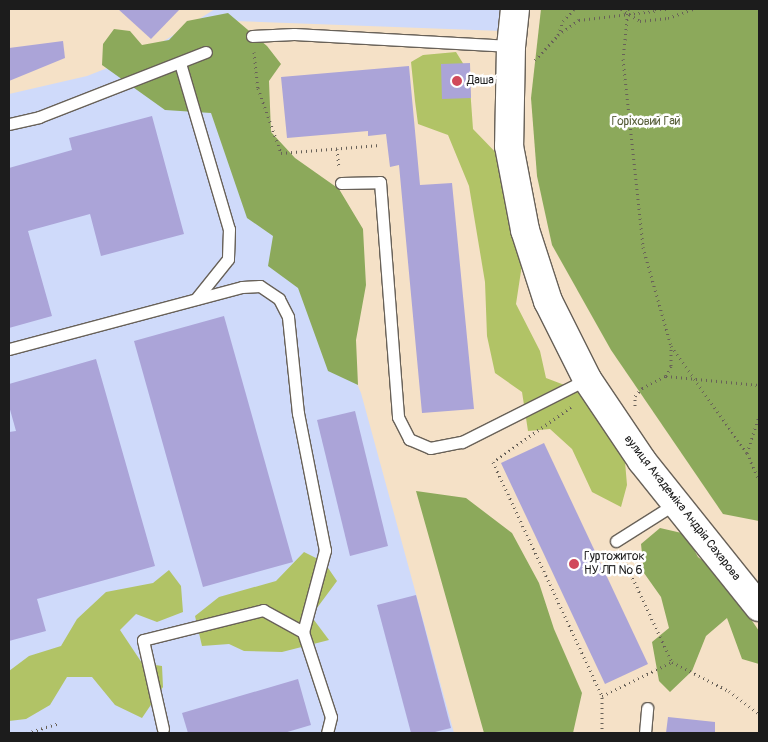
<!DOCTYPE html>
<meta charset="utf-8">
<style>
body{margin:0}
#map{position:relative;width:768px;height:742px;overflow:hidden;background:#f5e1c7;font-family:Pangolin,sans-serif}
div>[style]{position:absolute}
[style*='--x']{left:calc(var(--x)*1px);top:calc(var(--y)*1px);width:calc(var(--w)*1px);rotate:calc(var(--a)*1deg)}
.built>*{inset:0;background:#cfdafa}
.green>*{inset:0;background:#b1c366}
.forest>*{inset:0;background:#8ca95b}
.building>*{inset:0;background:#aba4d8}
.path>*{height:3px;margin-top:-1.5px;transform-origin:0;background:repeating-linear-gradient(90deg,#686158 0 1px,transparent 0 5px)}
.roads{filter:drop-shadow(1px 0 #686158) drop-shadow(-1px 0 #686158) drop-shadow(0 1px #686158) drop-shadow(0 -1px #686158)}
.service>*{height:11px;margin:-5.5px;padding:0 5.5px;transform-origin:5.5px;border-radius:5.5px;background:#fff}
.tertiary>*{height:28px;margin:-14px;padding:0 14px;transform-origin:14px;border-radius:14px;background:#fff}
.dots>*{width:14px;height:14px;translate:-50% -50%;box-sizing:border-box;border:2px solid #fff;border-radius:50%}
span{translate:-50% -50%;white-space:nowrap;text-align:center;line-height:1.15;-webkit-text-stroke:5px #fff;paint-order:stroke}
.poi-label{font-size:12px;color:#1c1c1c}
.left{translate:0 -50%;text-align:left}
.park-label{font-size:12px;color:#585f3a}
.street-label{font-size:12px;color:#1c1c1c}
.frame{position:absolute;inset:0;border:10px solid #1c1c1c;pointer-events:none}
</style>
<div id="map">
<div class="built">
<div style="clip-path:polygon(215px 9px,505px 9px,502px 31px,235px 21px,260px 161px,361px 393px,454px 733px,9px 733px,9px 94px,87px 76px,143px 54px)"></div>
</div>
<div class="green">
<div style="clip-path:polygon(456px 52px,469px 73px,473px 129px,502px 159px,523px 258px,516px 304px,540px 351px,546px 378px,583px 392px,624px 450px,627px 485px,621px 507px,592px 492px,572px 449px,550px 429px,528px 431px,522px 392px,495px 373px,487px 336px,485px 282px,469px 186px,448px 135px,418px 124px,415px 101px,411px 62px,423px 55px)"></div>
<div style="clip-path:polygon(304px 552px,324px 562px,337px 581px,311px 616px,329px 640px,282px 652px,244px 651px,229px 644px,202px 646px,195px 616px,219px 597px,276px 581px)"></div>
<div style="clip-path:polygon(169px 570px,181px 586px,183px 612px,157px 622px,136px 614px,120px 630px,142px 663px,162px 666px,163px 687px,142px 718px,115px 705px,92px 677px,67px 677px,50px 705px,26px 719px,9px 721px,9px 671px,29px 656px,61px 646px,77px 619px,106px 592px,153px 583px)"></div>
</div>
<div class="forest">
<div style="clip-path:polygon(541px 9px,759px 9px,759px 521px,723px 514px,611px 350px,552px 245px,537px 176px,531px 98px)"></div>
<div style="clip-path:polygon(228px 13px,267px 46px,281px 64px,269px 81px,271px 132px,295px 158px,339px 189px,363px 229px,366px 285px,356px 340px,358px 385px,328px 371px,298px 288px,268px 266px,273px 236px,247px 218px,211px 113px,165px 110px,102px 65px,103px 44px,114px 29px,130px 31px,142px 45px,169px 40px,187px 21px)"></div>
<div style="clip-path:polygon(416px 491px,466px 498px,512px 533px,539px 583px,554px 629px,582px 693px,573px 733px,484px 733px)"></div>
<div style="clip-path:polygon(660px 528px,686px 534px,698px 557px,721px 575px,759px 631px,759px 664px,742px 659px,727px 618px,706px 636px,692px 671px,670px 692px,659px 681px,652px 642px,669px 628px,661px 597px,644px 573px,641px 544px)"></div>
</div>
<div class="building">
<div style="clip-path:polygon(118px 9px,180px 9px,151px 39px)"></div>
<div style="clip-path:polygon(63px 41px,65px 58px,9px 81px,9px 48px)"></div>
<div style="clip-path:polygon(470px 63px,471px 98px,442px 99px,441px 64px)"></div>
<div style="clip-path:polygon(409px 66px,420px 185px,452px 183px,474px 409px,422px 413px,399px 165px,390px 167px,386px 134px,368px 136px,368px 131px,287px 138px,281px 77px)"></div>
<div style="clip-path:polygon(152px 116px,184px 234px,101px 256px,90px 214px,28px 231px,52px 316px,9px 328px,9px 168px,72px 150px,69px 138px)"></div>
<div style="clip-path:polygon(224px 316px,293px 562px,203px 587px,134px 341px)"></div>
<div style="clip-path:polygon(96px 359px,155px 566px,37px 599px,46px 631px,9px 641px,9px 432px,16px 431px,9px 406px,9px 384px)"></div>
<div style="clip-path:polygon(355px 411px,388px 546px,350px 556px,317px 420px)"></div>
<div style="clip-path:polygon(544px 443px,648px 664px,605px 684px,501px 463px)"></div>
<div style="clip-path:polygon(416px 595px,451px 728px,431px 733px,411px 733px,377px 605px)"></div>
<div style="clip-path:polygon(298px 679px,311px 725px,284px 733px,188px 733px,182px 713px)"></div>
<div style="clip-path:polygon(668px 717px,715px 722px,715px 733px,666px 733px)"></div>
</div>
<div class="path">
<div style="--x:621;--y:9;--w:22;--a:32"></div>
<div style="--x:640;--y:21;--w:28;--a:-6"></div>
<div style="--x:668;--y:18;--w:27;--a:-20"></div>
<div style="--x:628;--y:9;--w:50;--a:95.7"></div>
<div style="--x:623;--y:59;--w:189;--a:83.9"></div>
<div style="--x:643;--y:247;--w:103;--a:74.2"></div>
<div style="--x:671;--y:346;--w:131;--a:54.6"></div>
<div style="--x:747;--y:453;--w:30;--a:66"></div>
<div style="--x:655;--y:9;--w:11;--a:0"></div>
<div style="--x:558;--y:35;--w:26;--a:-36"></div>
<div style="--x:579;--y:20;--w:77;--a:-6.8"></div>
<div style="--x:254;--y:52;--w:36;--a:84"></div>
<div style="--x:258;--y:88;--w:69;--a:70.5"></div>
<div style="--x:281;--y:153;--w:99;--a:-4.6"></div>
<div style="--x:535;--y:60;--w:34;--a:-47"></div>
<div style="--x:558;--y:35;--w:15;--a:-70"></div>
<div style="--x:563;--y:21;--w:16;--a:-47"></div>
<div style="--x:337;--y:149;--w:19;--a:84"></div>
<div style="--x:666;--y:376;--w:93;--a:5.5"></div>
<div style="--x:635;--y:406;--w:10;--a:-90"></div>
<div style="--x:635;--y:396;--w:11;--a:-49"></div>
<div style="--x:642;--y:388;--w:27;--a:-27"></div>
<div style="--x:666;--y:376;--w:11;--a:-63"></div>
<div style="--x:671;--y:366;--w:20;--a:-90"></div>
<div style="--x:571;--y:407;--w:95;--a:144.8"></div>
<div style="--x:493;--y:462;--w:258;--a:65"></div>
<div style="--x:747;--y:453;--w:38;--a:-72"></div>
<div style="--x:622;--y:555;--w:118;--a:65"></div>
<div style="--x:672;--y:662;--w:64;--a:27"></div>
<div style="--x:729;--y:691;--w:38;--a:37"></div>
<div style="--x:27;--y:733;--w:34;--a:-17"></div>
<div style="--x:602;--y:733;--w:37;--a:-90"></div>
<div style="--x:602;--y:696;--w:78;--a:-25.9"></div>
</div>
<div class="roads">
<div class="service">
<div style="--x:252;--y:36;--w:42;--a:-2.7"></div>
<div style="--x:294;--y:34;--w:217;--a:3.2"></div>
<div style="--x:180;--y:63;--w:173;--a:73.6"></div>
<div style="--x:229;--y:229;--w:30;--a:92"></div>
<div style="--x:228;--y:259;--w:51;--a:128.7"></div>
<div style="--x:9;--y:124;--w:31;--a:-13"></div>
<div style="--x:39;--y:117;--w:179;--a:-21.3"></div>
<div style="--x:341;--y:183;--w:39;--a:-1"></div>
<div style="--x:380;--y:182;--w:236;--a:85.6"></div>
<div style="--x:398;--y:417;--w:25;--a:63"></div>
<div style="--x:409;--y:439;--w:23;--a:23"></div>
<div style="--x:430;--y:448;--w:33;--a:-11"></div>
<div style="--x:462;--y:442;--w:140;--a:-26.7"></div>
<div style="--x:9;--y:349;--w:241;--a:-14.9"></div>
<div style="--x:242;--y:287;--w:18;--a:-3"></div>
<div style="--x:260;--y:286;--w:23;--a:34"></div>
<div style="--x:279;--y:299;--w:20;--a:63"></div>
<div style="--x:288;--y:317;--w:97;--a:84.1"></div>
<div style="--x:298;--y:413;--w:140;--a:78.9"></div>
<div style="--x:325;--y:550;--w:85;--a:105"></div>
<div style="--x:616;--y:541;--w:71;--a:-32.3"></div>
<div style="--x:163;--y:729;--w:91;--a:-102.7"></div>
<div style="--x:143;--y:640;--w:124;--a:-14"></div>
<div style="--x:263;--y:610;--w:46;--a:28.8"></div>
<div style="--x:303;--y:632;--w:89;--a:71.8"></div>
<div style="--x:331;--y:717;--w:16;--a:104"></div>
<div style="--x:645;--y:733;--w:25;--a:-85"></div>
</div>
<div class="tertiary">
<div style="--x:515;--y:9;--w:37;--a:96"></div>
<div style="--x:511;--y:46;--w:100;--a:91.1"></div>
<div style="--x:509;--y:146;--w:86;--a:79.2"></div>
<div style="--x:525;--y:230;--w:75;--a:72.1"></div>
<div style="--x:548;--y:301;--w:87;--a:63.4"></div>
<div style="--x:587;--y:379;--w:99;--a:56.1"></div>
<div style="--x:642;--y:461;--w:187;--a:51.3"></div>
</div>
</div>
<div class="dots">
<div style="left:457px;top:81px;background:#d1495b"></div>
<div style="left:574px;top:564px;background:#d1495b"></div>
</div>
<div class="poi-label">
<span class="left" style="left:467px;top:81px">Даша</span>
<span class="left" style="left:584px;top:564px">Гуртожиток<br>НУ ЛП № 6</span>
</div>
<div class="park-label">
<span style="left:646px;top:122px">Горіховий Гай</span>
</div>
<div class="street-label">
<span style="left:682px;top:508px;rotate:52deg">вулиця Академіка Андрія Сахарова</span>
</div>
<div class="frame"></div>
</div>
